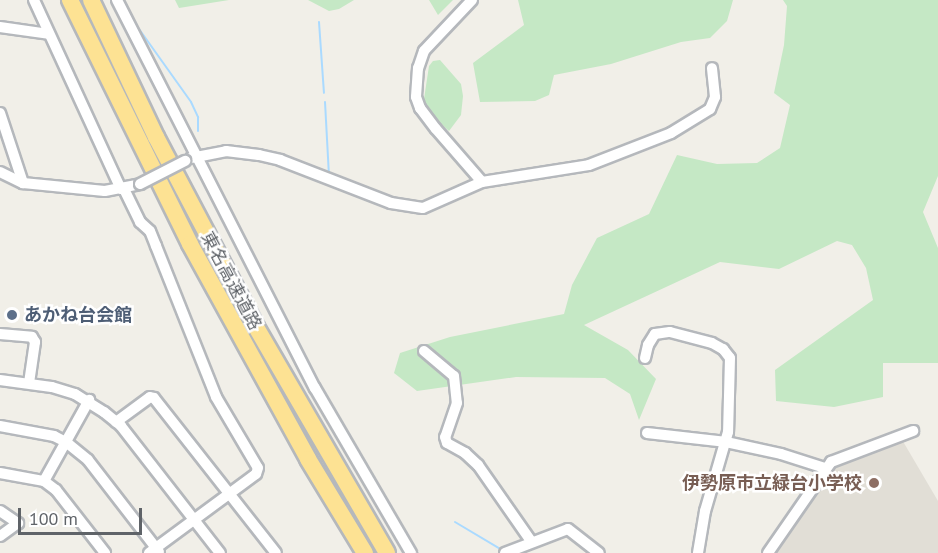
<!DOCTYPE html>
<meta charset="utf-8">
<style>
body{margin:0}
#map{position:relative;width:938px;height:553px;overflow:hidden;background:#f1efe8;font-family:"PT Sans","Noto Sans JP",sans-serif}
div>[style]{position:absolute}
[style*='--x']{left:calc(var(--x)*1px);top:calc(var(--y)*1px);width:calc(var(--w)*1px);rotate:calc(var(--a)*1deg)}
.education>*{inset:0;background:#e1ded6}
.green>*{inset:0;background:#c5e8c5}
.stream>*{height:2px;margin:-1px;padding:0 1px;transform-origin:1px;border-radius:1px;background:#aadaff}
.roads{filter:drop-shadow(2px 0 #b5b8bc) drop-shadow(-2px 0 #b5b8bc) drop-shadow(0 2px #b5b8bc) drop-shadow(0 -2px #b5b8bc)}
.minor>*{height:10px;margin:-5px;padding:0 5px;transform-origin:5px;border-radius:5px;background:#fff}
.highway>*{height:16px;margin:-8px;padding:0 8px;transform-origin:8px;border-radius:8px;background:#fde293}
.bridges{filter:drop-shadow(2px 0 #b5b8bc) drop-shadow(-2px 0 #b5b8bc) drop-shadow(0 2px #b5b8bc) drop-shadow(0 -2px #b5b8bc)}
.minor-bridge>*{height:10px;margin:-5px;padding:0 5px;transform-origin:5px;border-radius:5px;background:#fff}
.dots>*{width:16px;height:16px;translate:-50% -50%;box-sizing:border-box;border:3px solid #fff;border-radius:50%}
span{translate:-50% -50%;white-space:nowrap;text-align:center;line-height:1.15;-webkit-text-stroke:5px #fff;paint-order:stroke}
.street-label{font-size:18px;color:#5f6368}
.service-label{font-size:18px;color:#4e5e75;font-weight:700}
.left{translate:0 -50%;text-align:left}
.education-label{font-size:18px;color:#785e54;font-weight:700}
.right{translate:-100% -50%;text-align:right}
.scale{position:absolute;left:18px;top:508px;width:124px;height:27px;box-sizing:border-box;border:3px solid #5f6368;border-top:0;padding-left:8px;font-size:18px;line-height:21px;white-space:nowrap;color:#5f6368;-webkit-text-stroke:4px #fff;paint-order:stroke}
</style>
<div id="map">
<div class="education">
<div style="clip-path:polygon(901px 438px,938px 501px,938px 553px,773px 553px,832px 465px)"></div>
</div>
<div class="green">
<div style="clip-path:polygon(175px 0,229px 0,179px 8px)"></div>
<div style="clip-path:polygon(308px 0,354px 0,339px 9px,329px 11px)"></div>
<div style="clip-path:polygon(429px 0,453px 0,438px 15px)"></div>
<div style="clip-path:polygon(518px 0,733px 0,727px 21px,710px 38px,681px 42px,611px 64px,554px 75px,549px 95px,535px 101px,480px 102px,473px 63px,524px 25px)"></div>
<div style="clip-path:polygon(783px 0,938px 0,938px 176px,923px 212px,938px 248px,938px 363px,883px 363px,883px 397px,834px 407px,776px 401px,775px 370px,873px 300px,866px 268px,852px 245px,837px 241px,779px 269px,720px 262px,584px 325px,628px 350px,656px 379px,639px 420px,630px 394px,605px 378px,516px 377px,417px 391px,394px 373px,400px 353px,450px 337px,564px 314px,572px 285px,597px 238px,649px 214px,677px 155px,717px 164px,757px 163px,780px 148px,790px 105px,774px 93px,784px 45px,787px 6px)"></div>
<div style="clip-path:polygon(440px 60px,461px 84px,463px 96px,461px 115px,449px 131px,427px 111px,424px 99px,429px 66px,433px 61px)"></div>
</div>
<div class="stream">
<div style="--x:134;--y:22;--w:98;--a:54.5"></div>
<div style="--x:191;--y:102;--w:17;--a:65"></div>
<div style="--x:198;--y:117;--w:14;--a:90"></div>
<div style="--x:319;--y:22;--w:71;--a:86"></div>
<div style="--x:325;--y:102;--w:73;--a:86.9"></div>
<div style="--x:455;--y:522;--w:55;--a:30.8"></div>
</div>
<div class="roads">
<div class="minor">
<div style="--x:34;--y:0;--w:208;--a:65.3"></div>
<div style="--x:117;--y:0;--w:436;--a:63"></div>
<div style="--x:315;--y:388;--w:191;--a:59.8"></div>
<div style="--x:472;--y:0;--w:70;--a:133.3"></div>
<div style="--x:424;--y:51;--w:18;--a:109"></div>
<div style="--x:418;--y:68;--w:29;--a:94"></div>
<div style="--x:416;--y:97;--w:12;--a:70"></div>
<div style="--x:420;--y:108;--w:26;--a:53"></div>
<div style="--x:436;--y:129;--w:70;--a:49"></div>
<div style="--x:0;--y:27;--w:49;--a:8.1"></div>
<div style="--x:0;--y:113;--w:74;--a:71.8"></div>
<div style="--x:191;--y:158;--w:36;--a:-11"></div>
<div style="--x:226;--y:151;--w:33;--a:7"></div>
<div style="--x:259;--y:155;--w:22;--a:13"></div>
<div style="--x:280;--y:160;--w:119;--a:21.2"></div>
<div style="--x:391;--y:203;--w:32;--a:9"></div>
<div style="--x:423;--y:208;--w:64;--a:-23.8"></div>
<div style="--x:482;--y:182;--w:108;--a:-9"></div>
<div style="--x:589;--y:165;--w:88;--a:-21.3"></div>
<div style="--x:671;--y:133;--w:46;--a:-31.6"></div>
<div style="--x:710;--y:109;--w:13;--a:-67"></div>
<div style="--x:715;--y:97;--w:29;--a:-96"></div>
<div style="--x:0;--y:172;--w:25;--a:26"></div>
<div style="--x:23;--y:183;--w:82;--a:5.6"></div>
<div style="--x:105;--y:191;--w:36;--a:-11"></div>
<div style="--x:124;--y:189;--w:37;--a:64"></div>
<div style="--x:140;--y:222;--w:13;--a:42"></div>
<div style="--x:150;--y:231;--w:16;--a:68"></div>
<div style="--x:156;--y:246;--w:162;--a:68.3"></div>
<div style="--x:216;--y:397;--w:82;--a:59.4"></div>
<div style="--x:258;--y:468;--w:6;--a:108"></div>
<div style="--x:256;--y:474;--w:133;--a:143.6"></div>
<div style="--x:0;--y:334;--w:32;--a:5"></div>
<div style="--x:32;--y:337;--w:6;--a:59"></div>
<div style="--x:35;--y:342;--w:41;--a:98.3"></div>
<div style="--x:424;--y:351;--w:39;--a:40"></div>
<div style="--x:454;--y:376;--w:27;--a:84"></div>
<div style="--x:457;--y:403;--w:36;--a:109"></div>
<div style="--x:445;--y:437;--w:6;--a:72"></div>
<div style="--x:447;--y:443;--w:21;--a:29"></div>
<div style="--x:465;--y:453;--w:18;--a:43"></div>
<div style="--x:478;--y:465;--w:93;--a:55.1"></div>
<div style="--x:645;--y:358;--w:13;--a:-77"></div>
<div style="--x:648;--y:345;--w:13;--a:-58"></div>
<div style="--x:655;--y:334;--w:15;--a:-8"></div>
<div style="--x:670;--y:332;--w:43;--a:14.7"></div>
<div style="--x:712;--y:343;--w:13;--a:29"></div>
<div style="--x:723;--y:349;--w:11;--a:52"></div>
<div style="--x:730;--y:358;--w:74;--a:91.5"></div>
<div style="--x:728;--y:432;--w:82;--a:106.2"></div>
<div style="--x:705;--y:511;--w:43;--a:99.5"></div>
<div style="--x:0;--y:380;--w:52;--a:7.7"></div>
<div style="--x:52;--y:387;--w:24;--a:17"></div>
<div style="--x:75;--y:394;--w:34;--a:32"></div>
<div style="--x:104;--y:412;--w:22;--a:39"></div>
<div style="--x:121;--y:426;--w:161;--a:52.1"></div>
<div style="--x:116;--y:422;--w:42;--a:-36.3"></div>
<div style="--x:150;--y:397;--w:4;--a:14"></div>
<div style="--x:154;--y:398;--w:197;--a:51.8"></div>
<div style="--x:0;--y:426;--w:55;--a:10.5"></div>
<div style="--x:54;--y:436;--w:13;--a:27"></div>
<div style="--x:66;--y:442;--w:28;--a:39"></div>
<div style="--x:88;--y:460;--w:116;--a:52.3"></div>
<div style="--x:647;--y:433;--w:80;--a:6.5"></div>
<div style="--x:726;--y:442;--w:56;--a:12.3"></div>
<div style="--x:781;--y:454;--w:46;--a:17.7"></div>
<div style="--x:0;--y:473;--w:45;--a:10.3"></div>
<div style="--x:44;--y:481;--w:15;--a:37"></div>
<div style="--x:56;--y:490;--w:80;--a:52.1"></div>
<div style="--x:44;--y:481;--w:93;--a:-60.9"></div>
<div style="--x:0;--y:511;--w:22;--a:34"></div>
<div style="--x:18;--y:523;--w:22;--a:144"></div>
<div style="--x:505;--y:553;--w:67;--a:-20.9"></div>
<div style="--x:568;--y:529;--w:39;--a:38"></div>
<div style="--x:768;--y:553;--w:111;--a:-55.3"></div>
<div style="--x:831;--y:462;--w:88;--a:-20.7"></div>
</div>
<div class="highway">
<div style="--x:70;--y:0;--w:272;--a:63.8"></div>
<div style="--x:190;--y:244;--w:245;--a:61.2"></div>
<div style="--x:308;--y:459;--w:110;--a:58.8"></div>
<div style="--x:91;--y:0;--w:152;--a:64.6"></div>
<div style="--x:156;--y:137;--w:215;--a:62.2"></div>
<div style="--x:256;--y:327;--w:261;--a:59.9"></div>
</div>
</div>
<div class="bridges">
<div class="minor-bridge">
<div style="--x:140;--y:184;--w:51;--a:-27.1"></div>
</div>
</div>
<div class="dots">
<div style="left:12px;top:315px;background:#5c6f8a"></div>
<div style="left:874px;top:483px;background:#8d6e63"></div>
</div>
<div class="street-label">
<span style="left:231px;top:281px;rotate:62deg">東名高速道路</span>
</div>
<div class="service-label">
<span class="left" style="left:24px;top:315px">あかね台会館</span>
</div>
<div class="education-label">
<span class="right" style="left:862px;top:483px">伊勢原市立緑台小学校</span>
</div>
<div class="scale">100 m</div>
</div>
